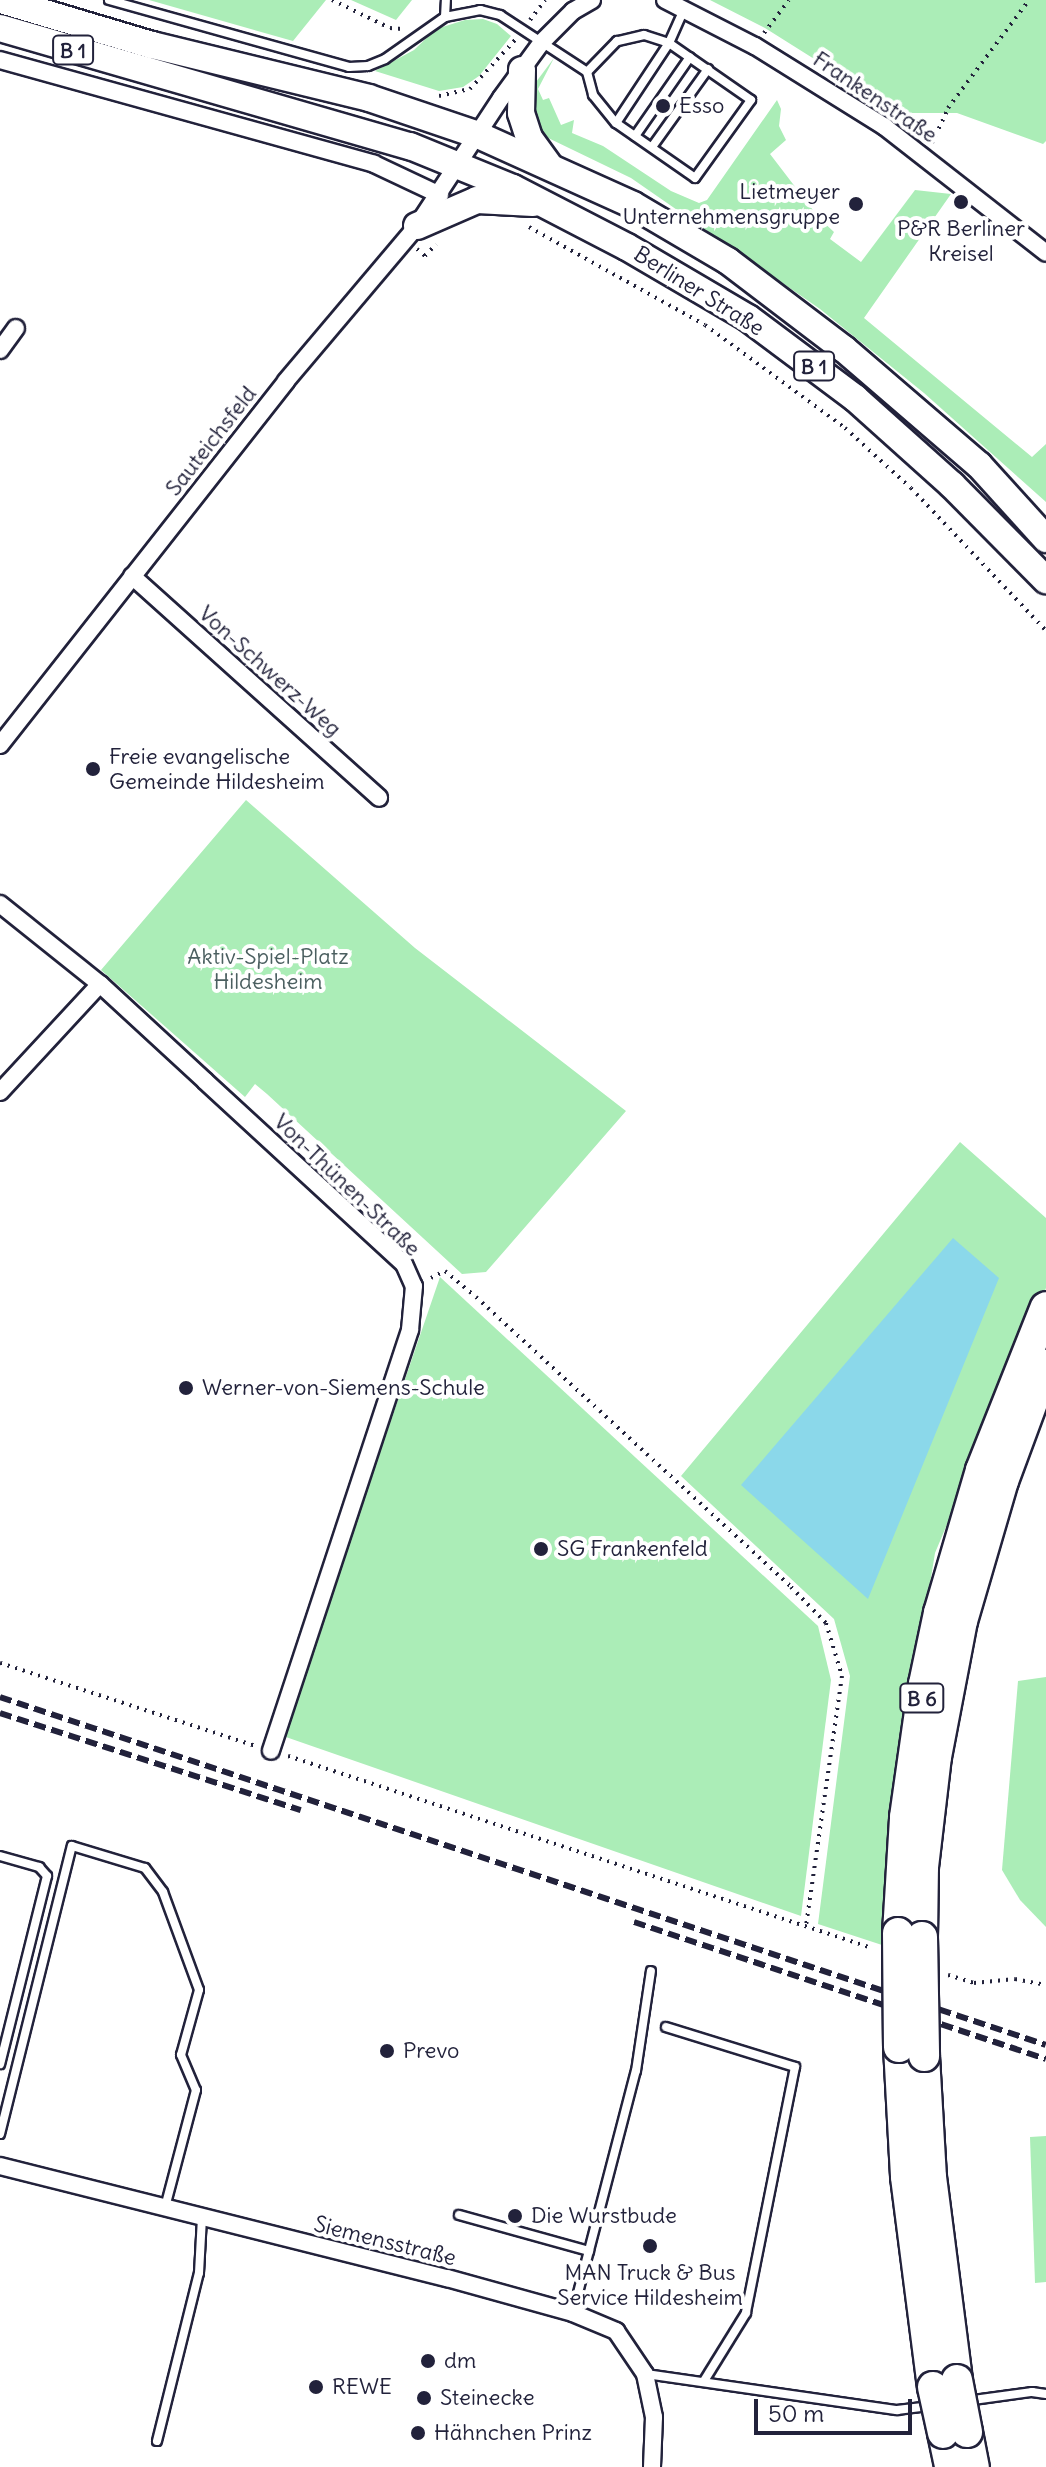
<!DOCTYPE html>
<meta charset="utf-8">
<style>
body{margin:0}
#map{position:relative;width:1046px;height:2467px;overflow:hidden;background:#fff;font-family:Delius,sans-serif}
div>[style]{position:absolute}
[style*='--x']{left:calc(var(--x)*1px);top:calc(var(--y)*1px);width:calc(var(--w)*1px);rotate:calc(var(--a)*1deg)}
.green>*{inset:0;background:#abedb7}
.water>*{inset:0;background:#8bd8ea}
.path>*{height:4px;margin-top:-2px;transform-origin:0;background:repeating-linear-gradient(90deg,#22223b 0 2px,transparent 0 8px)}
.roads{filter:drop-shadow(2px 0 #22223b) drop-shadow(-2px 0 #22223b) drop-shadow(0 2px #22223b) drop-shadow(0 -2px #22223b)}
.lane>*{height:8px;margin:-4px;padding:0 4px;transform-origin:4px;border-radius:4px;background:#fff}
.street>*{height:16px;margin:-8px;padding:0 8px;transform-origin:8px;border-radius:8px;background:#fff}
.primary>*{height:26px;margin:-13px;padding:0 13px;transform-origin:13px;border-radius:13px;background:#fff}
.highway>*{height:30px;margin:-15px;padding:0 15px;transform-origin:15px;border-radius:15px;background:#fff}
.rail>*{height:6px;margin-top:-3px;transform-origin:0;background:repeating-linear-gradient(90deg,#22223b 0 12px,transparent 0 18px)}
.bridges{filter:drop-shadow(2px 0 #22223b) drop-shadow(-2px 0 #22223b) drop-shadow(0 2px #22223b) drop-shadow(0 -2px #22223b)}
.highway-bridge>*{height:30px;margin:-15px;padding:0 15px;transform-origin:15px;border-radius:15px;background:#fff}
.dots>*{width:22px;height:22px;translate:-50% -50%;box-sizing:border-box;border:4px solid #fff;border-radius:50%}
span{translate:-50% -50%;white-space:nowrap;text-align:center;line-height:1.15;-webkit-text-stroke:8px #fff;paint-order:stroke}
.shield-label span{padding:2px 6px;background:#fff;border:2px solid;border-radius:6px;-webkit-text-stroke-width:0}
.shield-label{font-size:20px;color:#22223b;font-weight:700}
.street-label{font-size:22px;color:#22223b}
.poi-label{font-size:22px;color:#22223b}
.left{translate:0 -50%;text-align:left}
.right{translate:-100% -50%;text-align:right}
.park-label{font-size:22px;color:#4b5f60}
.scale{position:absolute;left:754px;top:2399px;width:158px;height:36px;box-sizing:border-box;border:4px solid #22223b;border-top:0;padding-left:10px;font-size:24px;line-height:28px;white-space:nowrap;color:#22223b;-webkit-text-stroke:6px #fff;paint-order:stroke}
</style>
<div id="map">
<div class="green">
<div style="clip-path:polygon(149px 0,326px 0,293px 41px)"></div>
<div style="clip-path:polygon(351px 0,412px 0,396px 20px)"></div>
<div style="clip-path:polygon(710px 0,1046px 0,1046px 141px,1043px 144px,957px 113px,900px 113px,765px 28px)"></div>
<div style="clip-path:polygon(483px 19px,497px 24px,511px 36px,479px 76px,463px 87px,439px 91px,375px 71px,414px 50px,436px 29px,465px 20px)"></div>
<div style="clip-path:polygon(554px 58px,538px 89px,543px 100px,549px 98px,561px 125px,574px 120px,572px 133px,603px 146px,671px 191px,699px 203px,707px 200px,777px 100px,781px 109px,779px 126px,786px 140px,770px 154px,819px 218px,834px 232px,830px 239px,861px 262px,915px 190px,951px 194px,864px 318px,1032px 457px,1046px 444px,1046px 502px,924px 393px,820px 309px,631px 178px,542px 135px,534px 127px,533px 86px)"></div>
<div style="clip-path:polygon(246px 800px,415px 948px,626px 1111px,486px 1272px,462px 1274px,267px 1094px,255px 1084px,245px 1097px,101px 970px)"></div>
<div style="clip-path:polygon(960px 1142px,1046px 1218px,1046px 1288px,935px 1553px,886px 1853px,882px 1945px,818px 1924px,850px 1676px,834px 1619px,681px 1476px)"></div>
<div style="clip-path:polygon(440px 1277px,818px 1626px,831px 1680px,801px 1916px,283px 1736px)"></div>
<div style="clip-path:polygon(1046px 1677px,1046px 1927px,1020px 1900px,1002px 1870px,1018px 1681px)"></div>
<div style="clip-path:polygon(1046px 2136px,1046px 2282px,1035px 2283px,1030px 2137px)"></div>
</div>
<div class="water">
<div style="clip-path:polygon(953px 1238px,999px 1278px,868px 1599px,741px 1485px)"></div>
</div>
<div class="path">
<div style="--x:332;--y:0;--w:64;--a:25.8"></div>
<div style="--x:390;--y:28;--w:12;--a:5"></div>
<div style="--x:530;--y:20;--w:25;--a:-53"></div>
<div style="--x:764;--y:33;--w:41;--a:-52.9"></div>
<div style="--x:439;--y:96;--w:32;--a:-13"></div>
<div style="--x:470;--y:89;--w:67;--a:-47.4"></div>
<div style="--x:932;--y:143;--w:38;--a:-65"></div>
<div style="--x:948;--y:108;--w:135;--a:-53.1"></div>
<div style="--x:529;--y:227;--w:201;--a:29.1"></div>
<div style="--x:705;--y:325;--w:174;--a:36.3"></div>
<div style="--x:845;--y:428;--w:89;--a:42.3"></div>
<div style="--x:911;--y:488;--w:197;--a:46.6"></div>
<div style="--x:417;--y:249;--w:11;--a:41"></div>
<div style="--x:425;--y:256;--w:16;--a:-47"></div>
<div style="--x:431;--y:1278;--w:16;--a:-27"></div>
<div style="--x:445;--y:1271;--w:40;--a:40"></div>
<div style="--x:476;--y:1297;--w:428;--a:42.6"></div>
<div style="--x:791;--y:1587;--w:50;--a:45.8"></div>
<div style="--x:826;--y:1623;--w:55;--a:73.2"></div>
<div style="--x:842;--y:1676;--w:252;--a:98.2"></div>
<div style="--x:0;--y:1663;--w:269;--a:18"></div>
<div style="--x:288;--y:1756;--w:615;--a:18.2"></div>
<div style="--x:948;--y:1975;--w:27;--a:17"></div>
<div style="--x:974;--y:1983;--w:41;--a:-5.6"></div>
<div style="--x:1015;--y:1979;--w:32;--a:11"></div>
</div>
<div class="roads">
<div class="lane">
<div style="--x:109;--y:0;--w:249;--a:15.6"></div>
<div style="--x:349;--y:67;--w:19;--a:-3"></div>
<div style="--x:368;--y:66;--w:18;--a:-22"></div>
<div style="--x:385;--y:59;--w:73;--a:-35"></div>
<div style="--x:445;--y:17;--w:36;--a:-11"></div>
<div style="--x:480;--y:10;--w:21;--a:14"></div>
<div style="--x:500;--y:15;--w:104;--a:33.2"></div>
<div style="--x:587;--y:72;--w:24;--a:75"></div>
<div style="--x:593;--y:95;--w:36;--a:51"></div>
<div style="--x:616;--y:123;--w:96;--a:34.8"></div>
<div style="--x:695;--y:178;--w:96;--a:-54.3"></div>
<div style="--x:751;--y:100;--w:100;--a:-145.2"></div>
<div style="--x:669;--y:43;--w:26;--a:-162"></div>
<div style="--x:644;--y:35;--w:28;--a:167"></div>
<div style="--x:617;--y:41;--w:43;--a:134.1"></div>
<div style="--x:445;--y:17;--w:17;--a:-87"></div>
<div style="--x:616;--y:123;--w:96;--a:-56.5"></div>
<div style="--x:669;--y:43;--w:36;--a:-66"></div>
<div style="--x:635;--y:136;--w:96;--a:-55.2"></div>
<div style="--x:652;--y:147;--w:96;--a:-54.3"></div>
<div style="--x:0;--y:1856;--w:41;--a:15.8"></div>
<div style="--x:39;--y:1867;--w:12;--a:48"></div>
<div style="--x:47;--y:1876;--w:194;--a:104"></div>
<div style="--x:666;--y:2027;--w:135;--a:17.2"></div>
<div style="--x:795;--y:2067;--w:251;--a:101.3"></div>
<div style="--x:746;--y:2313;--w:80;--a:121.7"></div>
<div style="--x:0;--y:2134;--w:297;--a:-76"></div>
<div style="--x:72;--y:1846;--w:76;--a:16.8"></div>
<div style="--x:145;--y:1868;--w:30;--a:53"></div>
<div style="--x:163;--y:1892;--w:104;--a:69.8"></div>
<div style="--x:199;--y:1990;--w:67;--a:105.5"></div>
<div style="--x:181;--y:2055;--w:38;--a:67"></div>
<div style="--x:196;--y:2090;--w:121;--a:104.8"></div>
<div style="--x:459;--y:2215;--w:135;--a:15.5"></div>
<div style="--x:573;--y:2312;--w:249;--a:-75.4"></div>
<div style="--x:636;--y:2071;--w:101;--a:-81.5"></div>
<div style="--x:646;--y:2374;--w:254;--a:8.2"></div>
<div style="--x:897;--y:2410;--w:32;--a:-7"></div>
<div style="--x:966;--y:2401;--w:67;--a:-7.8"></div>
<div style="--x:1032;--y:2392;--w:14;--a:8"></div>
<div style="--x:157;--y:2441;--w:173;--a:-76"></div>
<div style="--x:199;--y:2273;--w:56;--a:-86.9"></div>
</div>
<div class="street">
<div style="--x:665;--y:0;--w:101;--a:27.1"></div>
<div style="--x:755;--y:46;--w:153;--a:31.9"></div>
<div style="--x:885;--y:127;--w:204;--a:38"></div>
<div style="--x:0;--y:60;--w:388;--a:15.5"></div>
<div style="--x:374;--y:164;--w:73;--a:25.2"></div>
<div style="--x:0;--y:350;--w:27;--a:-54"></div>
<div style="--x:132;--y:576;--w:332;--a:41.9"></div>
<div style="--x:0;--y:745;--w:463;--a:-51.8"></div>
<div style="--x:286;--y:381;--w:203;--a:-49.8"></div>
<div style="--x:417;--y:226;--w:153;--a:-56.7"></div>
<div style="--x:501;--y:98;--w:69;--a:-53.8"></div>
<div style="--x:542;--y:42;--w:44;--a:-45"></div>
<div style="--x:573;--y:11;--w:22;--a:-30"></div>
<div style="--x:0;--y:904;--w:128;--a:38.7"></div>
<div style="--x:100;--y:984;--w:143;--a:42.7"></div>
<div style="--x:205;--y:1081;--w:270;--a:42.6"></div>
<div style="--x:404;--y:1264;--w:24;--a:66"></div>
<div style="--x:414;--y:1286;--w:44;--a:95.2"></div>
<div style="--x:410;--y:1330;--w:443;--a:108.3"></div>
<div style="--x:0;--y:1092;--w:147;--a:-47.2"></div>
<div style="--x:0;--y:2166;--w:461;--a:14.1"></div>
<div style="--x:447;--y:2278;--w:131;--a:15.5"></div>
<div style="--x:573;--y:2313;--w:47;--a:22.7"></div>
<div style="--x:616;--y:2331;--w:52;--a:56"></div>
<div style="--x:645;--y:2374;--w:44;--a:78.2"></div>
<div style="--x:654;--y:2417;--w:50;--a:92.3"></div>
</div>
<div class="primary">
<div style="--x:1;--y:0;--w:158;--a:16.6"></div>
<div style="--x:152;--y:45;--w:223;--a:13.7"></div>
<div style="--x:369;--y:98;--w:115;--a:18.7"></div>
<div style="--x:478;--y:135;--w:170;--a:24.3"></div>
<div style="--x:633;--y:205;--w:110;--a:30.5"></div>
<div style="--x:728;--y:261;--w:146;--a:37.2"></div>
<div style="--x:844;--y:349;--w:178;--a:40.7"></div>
<div style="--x:979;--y:465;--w:100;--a:47.8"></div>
<div style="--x:0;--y:28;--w:427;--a:16.1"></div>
<div style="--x:410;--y:146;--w:111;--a:22.2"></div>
<div style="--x:513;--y:188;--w:128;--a:27.4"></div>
<div style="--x:627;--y:247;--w:140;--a:30.4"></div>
<div style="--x:748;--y:318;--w:134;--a:36.8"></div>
<div style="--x:855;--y:398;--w:130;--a:41.9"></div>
<div style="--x:952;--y:485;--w:134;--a:45.3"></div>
<div style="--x:522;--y:70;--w:43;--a:91.3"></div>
<div style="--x:521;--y:113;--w:26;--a:72"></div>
<div style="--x:529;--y:138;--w:34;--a:54"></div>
<div style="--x:417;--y:226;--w:65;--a:-23.4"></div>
<div style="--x:477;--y:200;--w:56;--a:3.1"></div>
</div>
<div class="highway">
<div style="--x:898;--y:1933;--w:116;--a:-86.5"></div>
<div style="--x:905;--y:1817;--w:134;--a:-81.9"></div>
<div style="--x:924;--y:1684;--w:73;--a:-78.1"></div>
<div style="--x:939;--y:1613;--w:149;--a:-73.6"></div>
<div style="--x:981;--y:1470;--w:175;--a:-68.3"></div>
<div style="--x:922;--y:1937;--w:70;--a:-89.2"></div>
<div style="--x:923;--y:1867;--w:111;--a:-83.3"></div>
<div style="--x:936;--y:1757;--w:138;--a:-79.2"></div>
<div style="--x:962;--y:1621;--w:146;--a:-73.7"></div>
<div style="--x:1003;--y:1481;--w:124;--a:-69.7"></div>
<div style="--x:899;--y:2047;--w:130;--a:86.9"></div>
<div style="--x:906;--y:2177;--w:212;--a:82.7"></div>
<div style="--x:924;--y:2056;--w:121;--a:86.7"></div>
<div style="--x:931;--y:2177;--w:205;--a:82.7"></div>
<div style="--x:967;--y:2432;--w:36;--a:79"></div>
<div style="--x:943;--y:2433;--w:35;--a:78"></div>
</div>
</div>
<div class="rail">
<div style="--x:0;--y:1697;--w:1102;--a:18.4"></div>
<div style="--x:0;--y:1713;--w:316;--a:17.9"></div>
<div style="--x:634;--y:1922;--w:434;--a:18.4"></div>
</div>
<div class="bridges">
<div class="highway-bridge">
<div style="--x:898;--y:1933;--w:114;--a:89.5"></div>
<div style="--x:922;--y:1937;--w:119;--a:89"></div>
<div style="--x:957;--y:2380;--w:53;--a:79.1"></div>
<div style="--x:933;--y:2387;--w:47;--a:77.7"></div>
</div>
</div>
<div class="dots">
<div style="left:663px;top:106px;background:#22223b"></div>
<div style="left:961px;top:202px;background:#22223b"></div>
<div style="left:856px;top:204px;background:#22223b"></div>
<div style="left:93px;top:769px;background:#22223b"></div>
<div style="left:186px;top:1388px;background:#22223b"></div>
<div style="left:541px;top:1549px;background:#22223b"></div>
<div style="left:387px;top:2051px;background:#22223b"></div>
<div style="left:515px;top:2216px;background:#22223b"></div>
<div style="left:650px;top:2246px;background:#22223b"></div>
<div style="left:428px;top:2361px;background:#22223b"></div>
<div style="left:316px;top:2387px;background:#22223b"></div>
<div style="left:424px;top:2398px;background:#22223b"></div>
<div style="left:418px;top:2433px;background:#22223b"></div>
</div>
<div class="shield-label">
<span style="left:73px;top:50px">B 1</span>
<span style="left:814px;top:366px">B 1</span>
<span style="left:922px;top:1698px">B 6</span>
</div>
<div class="street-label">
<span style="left:875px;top:97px;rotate:34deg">Frankenstraße</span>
<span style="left:699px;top:291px;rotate:32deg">Berliner Straße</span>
<span style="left:211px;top:441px;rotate:-52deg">Sauteichsfeld</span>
<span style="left:270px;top:671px;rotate:42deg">Von-Schwerz-Weg</span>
<span style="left:347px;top:1185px;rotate:44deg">Von-Thünen-Straße</span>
<span style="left:385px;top:2241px;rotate:14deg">Siemensstraße</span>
</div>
<div class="poi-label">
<span class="left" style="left:679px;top:106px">Esso</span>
<span class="right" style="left:840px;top:204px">Lietmeyer<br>Unternehmensgruppe</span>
<span style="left:961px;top:241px">P&amp;R Berliner<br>Kreisel</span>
<span class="left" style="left:109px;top:769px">Freie evangelische<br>Gemeinde Hildesheim</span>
<span class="left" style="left:202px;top:1388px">Werner-von-Siemens-Schule</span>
<span class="left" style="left:557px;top:1549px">SG Frankenfeld</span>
<span class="left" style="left:403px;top:2051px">Prevo</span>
<span class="left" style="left:531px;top:2216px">Die Wurstbude</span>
<span style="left:650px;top:2285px">MAN Truck &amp; Bus<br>Service Hildesheim</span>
<span class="left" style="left:444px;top:2361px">dm</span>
<span class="left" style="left:332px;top:2387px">REWE</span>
<span class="left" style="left:440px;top:2398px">Steinecke</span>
<span class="left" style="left:434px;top:2433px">Hähnchen Prinz</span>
</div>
<div class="park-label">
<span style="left:268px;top:969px">Aktiv-Spiel-Platz<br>Hildesheim</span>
</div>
<div class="scale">50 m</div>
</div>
